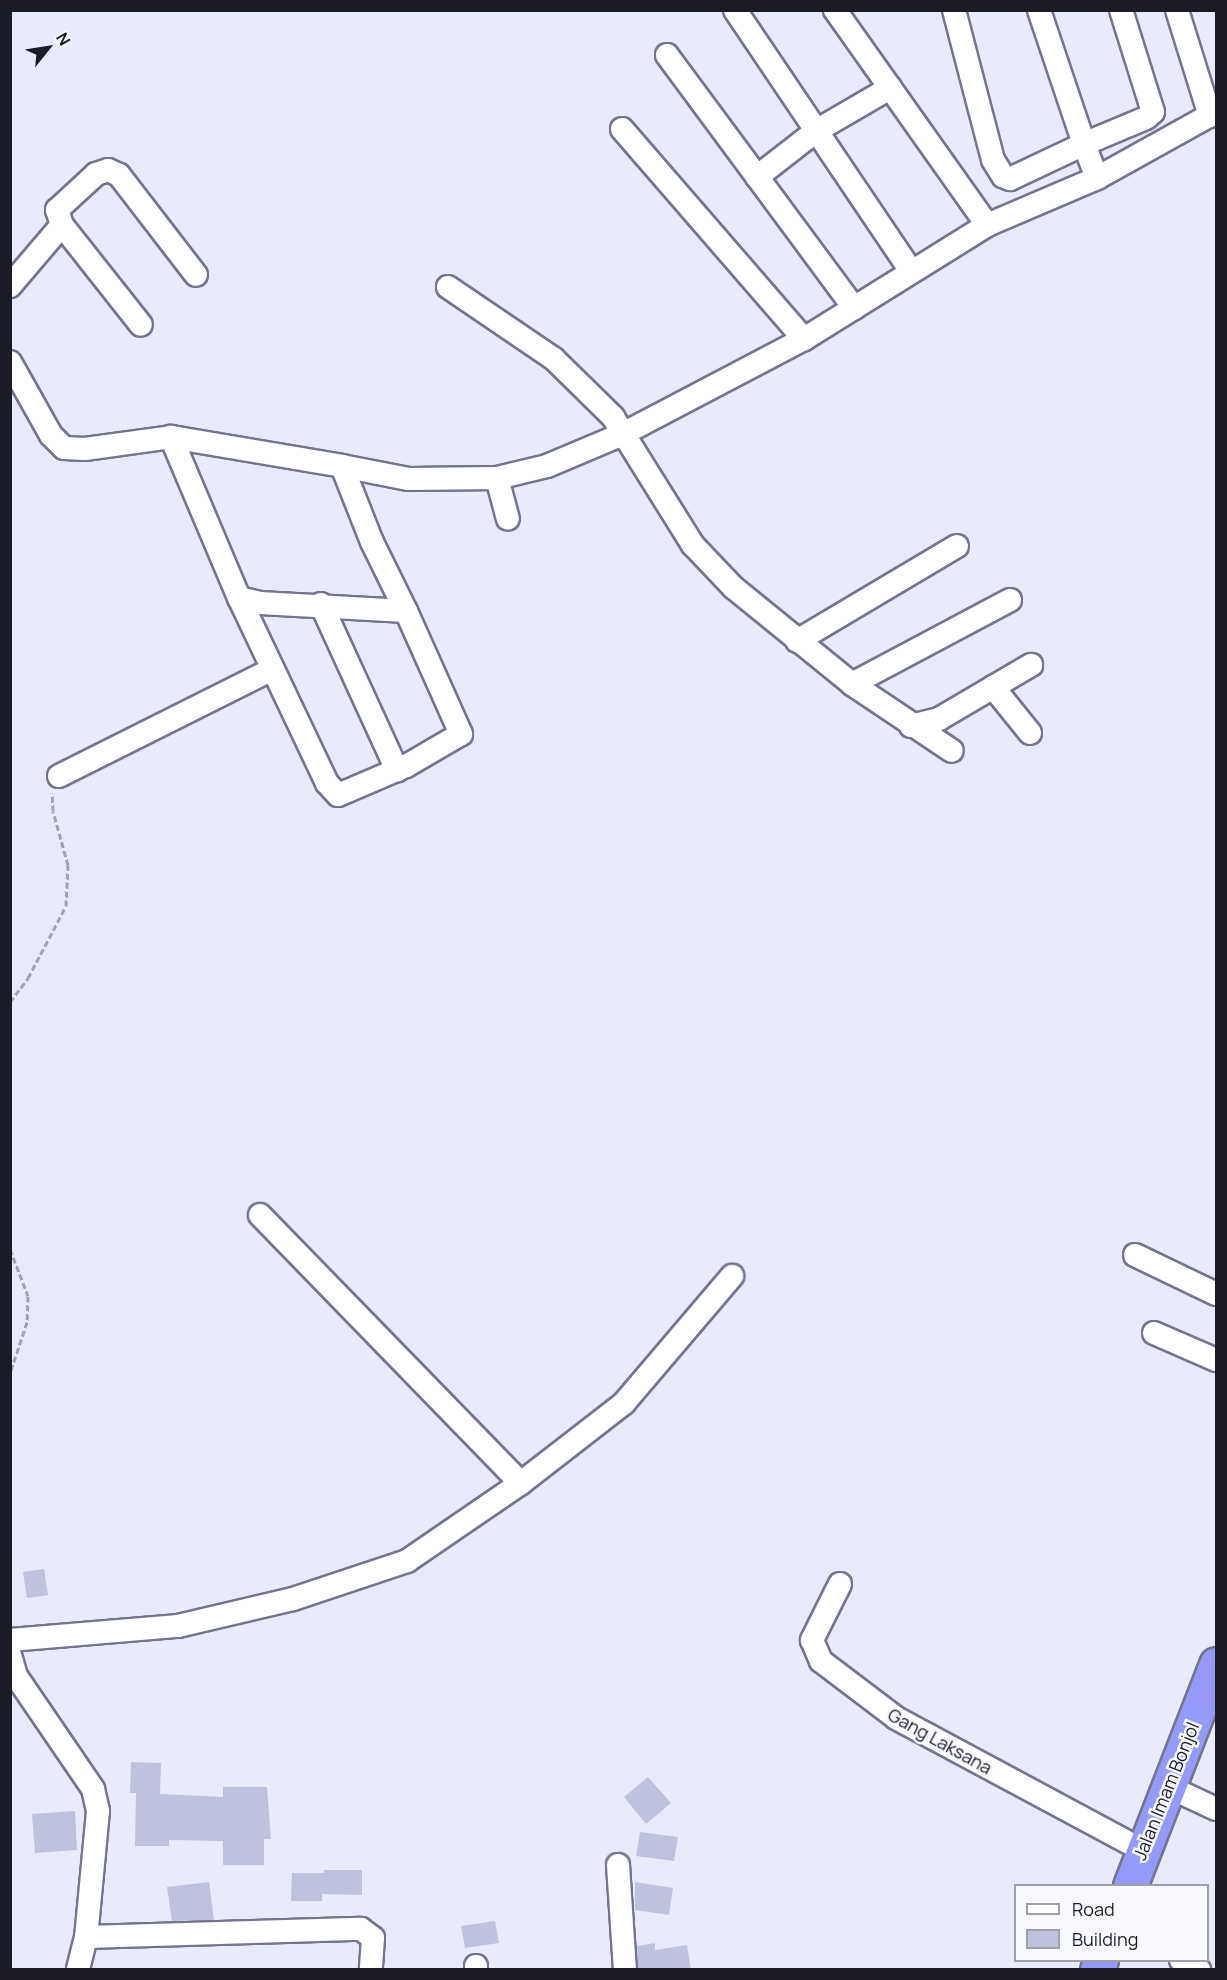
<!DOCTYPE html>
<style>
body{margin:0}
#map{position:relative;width:1227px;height:1980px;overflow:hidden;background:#e9ebfb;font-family:Manrope,sans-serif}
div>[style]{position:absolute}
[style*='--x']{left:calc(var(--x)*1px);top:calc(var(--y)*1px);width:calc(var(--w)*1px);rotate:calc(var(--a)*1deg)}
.building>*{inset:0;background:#bfc2dc}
.path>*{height:3px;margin-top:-1.5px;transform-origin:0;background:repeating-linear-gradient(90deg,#a1a3b0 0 6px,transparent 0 9px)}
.roads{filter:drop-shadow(2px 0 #73758d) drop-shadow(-2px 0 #73758d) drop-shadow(0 2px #73758d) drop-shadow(0 -2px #73758d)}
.minor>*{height:22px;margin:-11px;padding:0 11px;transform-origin:11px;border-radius:11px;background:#fff}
.highway>*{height:33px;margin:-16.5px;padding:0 16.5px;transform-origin:16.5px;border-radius:16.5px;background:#959af9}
span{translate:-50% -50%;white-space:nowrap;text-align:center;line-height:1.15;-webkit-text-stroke:5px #f8f9fe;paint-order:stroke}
.street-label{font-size:18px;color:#1a1b24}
.frame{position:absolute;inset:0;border:12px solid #1a1b24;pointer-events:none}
.legend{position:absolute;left:1014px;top:1884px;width:195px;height:78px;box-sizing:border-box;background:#f8f9fe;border:2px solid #9fa0a7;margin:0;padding:8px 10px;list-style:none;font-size:18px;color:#1a1b24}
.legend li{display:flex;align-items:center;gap:12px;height:30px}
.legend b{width:30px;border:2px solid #9fa0a7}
.north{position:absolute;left:18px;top:18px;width:60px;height:60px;-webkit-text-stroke:4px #f8f9fe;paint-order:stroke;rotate:60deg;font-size:16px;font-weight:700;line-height:24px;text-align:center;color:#1a1b24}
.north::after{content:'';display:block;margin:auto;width:21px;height:27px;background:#1a1b24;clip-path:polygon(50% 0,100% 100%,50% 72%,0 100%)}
</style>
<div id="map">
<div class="building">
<div style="clip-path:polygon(44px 1569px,48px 1595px,27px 1598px,23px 1572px)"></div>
<div style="clip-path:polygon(131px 1762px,161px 1763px,160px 1794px,223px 1797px,223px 1787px,267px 1787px,271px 1839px,264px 1839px,264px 1865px,223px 1865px,223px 1841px,169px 1840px,169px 1846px,135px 1846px,136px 1793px,130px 1793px)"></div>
<div style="clip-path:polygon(648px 1777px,671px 1803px,646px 1824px,624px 1797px)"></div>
<div style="clip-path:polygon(75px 1811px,77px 1850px,35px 1853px,32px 1814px)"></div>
<div style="clip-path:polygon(640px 1832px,678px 1837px,674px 1861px,636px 1856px)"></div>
<div style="clip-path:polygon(324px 1870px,362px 1870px,362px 1895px,322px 1894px,322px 1901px,291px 1901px,292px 1873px,324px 1873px)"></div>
<div style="clip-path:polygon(209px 1882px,214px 1920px,172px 1921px,167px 1887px)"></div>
<div style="clip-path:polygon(635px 1882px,673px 1888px,669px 1915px,635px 1910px)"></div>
<div style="clip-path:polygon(495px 1921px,499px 1943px,465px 1948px,461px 1926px)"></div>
<div style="clip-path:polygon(655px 1943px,655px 1950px,687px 1945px,691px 1970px,638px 1970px,637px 1946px)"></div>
</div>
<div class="path">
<div style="--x:10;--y:1002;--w:30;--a:-53"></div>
<div style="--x:28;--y:978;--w:81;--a:-62.2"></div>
<div style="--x:66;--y:906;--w:41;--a:-87.2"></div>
<div style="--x:68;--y:865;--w:56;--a:-105.5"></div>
<div style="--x:53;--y:811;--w:18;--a:-93"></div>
<div style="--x:10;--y:1249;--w:50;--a:69"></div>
<div style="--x:28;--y:1296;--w:26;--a:92"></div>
<div style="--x:27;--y:1322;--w:54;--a:108.4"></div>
</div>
<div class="roads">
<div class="minor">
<div style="--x:735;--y:10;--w:313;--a:56"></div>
<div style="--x:835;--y:10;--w:263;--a:54.7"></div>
<div style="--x:954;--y:10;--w:155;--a:75.4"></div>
<div style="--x:993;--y:160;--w:19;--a:58"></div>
<div style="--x:1003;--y:176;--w:8;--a:23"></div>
<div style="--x:1010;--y:179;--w:82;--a:-25.3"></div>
<div style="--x:1084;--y:144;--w:141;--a:-108.6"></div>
<div style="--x:1177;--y:10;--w:111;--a:72.7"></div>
<div style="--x:667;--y:55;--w:315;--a:53.5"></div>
<div style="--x:622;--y:129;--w:278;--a:49.1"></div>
<div style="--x:757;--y:177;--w:75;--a:-37.9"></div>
<div style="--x:816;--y:131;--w:86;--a:-30.2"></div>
<div style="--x:1097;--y:178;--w:36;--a:-111"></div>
<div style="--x:1084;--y:144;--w:67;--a:-22.8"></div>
<div style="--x:1146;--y:118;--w:9;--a:-41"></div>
<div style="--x:1153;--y:112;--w:107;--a:-107.4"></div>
<div style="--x:62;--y:225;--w:127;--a:51.7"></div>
<div style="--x:10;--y:286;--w:80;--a:-49.6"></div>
<div style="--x:62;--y:225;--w:16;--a:-108"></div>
<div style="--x:57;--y:210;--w:53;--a:-42.7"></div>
<div style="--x:96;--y:174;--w:13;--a:-18"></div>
<div style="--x:108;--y:170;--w:12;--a:24"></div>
<div style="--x:119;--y:175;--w:126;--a:52.4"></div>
<div style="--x:448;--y:287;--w:128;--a:34.2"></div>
<div style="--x:554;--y:359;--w:83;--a:44.5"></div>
<div style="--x:613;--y:417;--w:151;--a:58"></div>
<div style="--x:693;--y:545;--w:59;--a:46.4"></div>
<div style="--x:734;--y:588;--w:152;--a:39.1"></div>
<div style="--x:852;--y:684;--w:120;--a:33.8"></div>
<div style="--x:10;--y:362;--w:84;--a:60.7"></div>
<div style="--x:51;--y:435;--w:18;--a:45"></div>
<div style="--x:64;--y:448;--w:21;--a:3"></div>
<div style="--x:85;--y:449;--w:87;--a:-7.9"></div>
<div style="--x:171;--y:437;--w:173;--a:9.6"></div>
<div style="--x:342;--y:466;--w:82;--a:68.5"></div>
<div style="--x:372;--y:542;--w:77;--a:63.8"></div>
<div style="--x:406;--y:611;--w:135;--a:65.9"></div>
<div style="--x:461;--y:734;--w:64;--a:149.8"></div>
<div style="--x:406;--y:766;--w:74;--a:156.9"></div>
<div style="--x:338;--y:795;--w:16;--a:-133"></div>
<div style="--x:327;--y:783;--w:205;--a:-115.4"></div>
<div style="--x:239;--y:598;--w:22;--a:13"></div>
<div style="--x:260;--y:603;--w:146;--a:3.1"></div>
<div style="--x:171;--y:437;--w:175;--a:67.1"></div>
<div style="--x:342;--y:466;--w:67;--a:11.1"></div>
<div style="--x:408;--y:479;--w:89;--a:-0.6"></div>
<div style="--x:497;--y:478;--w:51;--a:-13.5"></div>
<div style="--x:547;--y:466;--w:82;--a:-22.8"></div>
<div style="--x:623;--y:434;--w:204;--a:-27.7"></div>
<div style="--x:804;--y:339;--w:216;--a:-31.9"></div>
<div style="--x:987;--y:225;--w:120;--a:-23.1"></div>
<div style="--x:1097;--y:178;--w:136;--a:-29"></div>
<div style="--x:497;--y:478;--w:42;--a:75"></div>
<div style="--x:321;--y:604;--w:183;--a:65.4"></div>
<div style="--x:797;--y:641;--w:186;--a:-30.7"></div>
<div style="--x:852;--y:684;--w:179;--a:-28"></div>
<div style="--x:993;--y:687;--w:59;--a:51.2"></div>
<div style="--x:911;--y:726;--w:29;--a:-14"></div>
<div style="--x:939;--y:719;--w:107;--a:-30.4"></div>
<div style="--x:59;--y:776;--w:239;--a:-26.6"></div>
<div style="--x:260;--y:1215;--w:374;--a:45.8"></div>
<div style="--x:1135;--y:1255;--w:90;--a:25.7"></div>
<div style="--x:1154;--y:1333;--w:68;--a:23.5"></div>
<div style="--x:840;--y:1584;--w:63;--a:116.6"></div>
<div style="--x:812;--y:1640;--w:23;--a:67"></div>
<div style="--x:821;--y:1661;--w:94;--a:37.2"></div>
<div style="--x:896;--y:1718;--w:279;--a:28.2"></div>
<div style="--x:10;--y:1640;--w:169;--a:-4.8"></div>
<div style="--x:178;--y:1626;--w:118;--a:-13.2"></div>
<div style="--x:293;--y:1599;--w:120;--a:-18.4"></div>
<div style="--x:407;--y:1561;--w:138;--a:-34.4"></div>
<div style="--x:521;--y:1483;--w:130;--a:-37.8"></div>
<div style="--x:624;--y:1403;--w:167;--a:-49.6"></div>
<div style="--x:10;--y:1655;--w:22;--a:74"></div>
<div style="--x:16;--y:1676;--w:137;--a:55.7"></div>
<div style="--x:93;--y:1789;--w:23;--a:77"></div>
<div style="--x:98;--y:1811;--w:127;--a:95.4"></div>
<div style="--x:86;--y:1937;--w:34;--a:104"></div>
<div style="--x:1169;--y:1787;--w:52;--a:25.1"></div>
<div style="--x:618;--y:1865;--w:105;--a:86.2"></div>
<div style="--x:86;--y:1937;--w:275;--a:-1.7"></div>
<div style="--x:361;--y:1929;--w:15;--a:37"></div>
<div style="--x:373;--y:1938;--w:32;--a:94"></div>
<div style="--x:1181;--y:1960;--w:21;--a:29"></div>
<div style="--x:476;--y:1966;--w:4;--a:90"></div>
</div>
<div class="highway">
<div style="--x:1130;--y:1886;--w:238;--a:-68.8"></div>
<div style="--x:1097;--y:1970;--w:11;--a:-68"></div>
</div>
</div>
<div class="street-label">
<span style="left:940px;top:1741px;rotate:29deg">Gang Laksana</span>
<span style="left:1166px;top:1791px;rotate:-68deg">Jalan Imam Bonjol</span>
</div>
<div class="frame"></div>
<ul class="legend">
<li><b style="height:8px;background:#fff"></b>Road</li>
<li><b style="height:16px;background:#bfc2dc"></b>Building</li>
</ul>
<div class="north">N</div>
</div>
